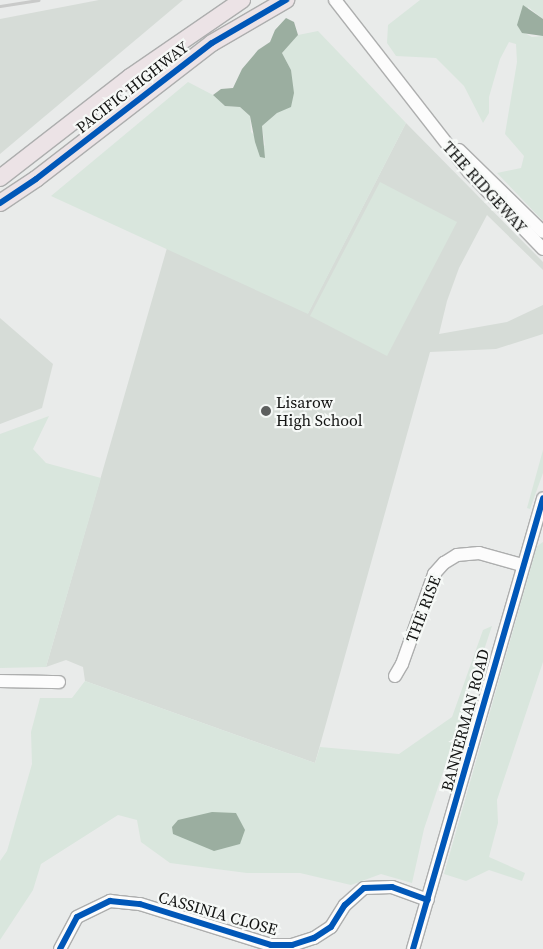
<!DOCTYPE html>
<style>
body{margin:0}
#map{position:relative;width:543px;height:949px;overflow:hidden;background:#e9ebea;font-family:"Source Serif 4",serif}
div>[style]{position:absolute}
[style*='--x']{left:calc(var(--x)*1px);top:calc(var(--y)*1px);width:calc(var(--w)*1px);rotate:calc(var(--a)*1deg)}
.built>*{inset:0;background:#d6dcd7}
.green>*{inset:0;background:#d9e6dd}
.water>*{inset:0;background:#9baea0}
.roads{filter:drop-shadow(1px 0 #adaeae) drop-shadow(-1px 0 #adaeae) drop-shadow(0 1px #adaeae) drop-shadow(0 -1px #adaeae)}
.minor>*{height:12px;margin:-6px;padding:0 6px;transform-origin:6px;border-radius:6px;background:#fcfcfc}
.major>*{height:16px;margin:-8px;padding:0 8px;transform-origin:8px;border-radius:8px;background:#ece3e6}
.rail>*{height:3px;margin:-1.5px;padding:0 1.5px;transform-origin:1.5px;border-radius:1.5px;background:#c9cac9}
.cycleway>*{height:6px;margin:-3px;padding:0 3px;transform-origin:3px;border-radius:3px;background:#0057b8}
.dots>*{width:14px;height:14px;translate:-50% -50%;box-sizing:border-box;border:2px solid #f6f9f7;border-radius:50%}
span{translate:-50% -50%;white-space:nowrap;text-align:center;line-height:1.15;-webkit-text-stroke:4.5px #f6f9f7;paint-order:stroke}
.street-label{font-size:16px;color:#121312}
.poi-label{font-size:16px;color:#121312}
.left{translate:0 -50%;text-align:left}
</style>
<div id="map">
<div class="built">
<div style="clip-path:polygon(99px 0,183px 0,0 154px,0 19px)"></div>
<div style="clip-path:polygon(406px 123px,543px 262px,543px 270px,487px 215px,459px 268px,447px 301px,439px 334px,507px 322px,543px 305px,543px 334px,496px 349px,430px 352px,315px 763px,85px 681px,83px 667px,66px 660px,46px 667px,167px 248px,308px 313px)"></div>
<div style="clip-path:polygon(0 318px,53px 364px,42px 408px,0 424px)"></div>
</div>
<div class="green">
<div style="clip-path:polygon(420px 0,543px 0,543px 19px,528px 7px,523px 32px,532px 37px,543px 36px,543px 221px,497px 173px,521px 168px,524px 156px,505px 134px,517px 62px,516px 44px,509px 42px,500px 59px,489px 97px,489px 113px,483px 123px,464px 86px,436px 58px,396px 56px,387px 43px,388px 25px)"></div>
<div style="clip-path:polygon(318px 31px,406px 123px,308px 314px,51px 196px,188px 82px,213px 95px,225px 106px,240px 107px,250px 116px,251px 132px,265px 146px,262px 126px,277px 113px,291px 70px,282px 53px,298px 35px)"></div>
<div style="clip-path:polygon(380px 182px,457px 222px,387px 356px,310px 316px)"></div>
<div style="clip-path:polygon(49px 416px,33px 449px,46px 463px,101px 478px,46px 667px,0 668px,0 434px)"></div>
<div style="clip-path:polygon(543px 450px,543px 473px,530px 509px,527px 508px)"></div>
<div style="clip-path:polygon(543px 542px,543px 662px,497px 800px,498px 823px,489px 857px,525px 873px,522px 881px,489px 870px,466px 881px,444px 874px,537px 546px)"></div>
<div style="clip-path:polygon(492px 626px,424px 829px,412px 883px,381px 874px,351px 885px,300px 873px,247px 873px,170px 863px,141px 842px,137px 820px,118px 815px,41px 864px,33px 890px,0 940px,0 861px,7px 851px,32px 764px,31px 732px,40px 698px,72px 698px,85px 681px,315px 763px,320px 747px,399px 754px,452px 717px,483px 630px)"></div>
</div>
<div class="water">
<div style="clip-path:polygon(523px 5px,543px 19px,543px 36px,522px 33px,517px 25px)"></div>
<div style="clip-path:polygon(286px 18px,294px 22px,298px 35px,282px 53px,291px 70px,294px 93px,291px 107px,277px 113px,262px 126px,265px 158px,260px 157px,255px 142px,250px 116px,240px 107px,225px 106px,213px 95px,221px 89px,233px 88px,242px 69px,258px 50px,270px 42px,275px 30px)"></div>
<div style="clip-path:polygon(212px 812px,236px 813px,245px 830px,240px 844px,214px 851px,173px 834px,172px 827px,178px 820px)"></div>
</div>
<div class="roads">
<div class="minor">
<div style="--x:335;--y:0;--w:218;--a:52.1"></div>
<div style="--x:469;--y:172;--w:107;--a:46.1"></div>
<div style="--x:459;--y:150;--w:117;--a:44.3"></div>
<div style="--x:395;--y:676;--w:14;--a:-60"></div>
<div style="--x:402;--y:664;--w:96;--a:-70.4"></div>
<div style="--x:434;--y:574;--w:15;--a:-48"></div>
<div style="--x:444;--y:563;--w:15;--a:-32"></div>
<div style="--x:457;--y:555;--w:22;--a:-5"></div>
<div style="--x:479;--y:553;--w:45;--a:15.6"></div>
<div style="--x:0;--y:681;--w:59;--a:1"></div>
<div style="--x:60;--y:949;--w:36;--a:-62"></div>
<div style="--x:77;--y:917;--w:37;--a:-26"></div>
<div style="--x:110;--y:901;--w:30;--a:6"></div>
<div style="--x:140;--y:904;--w:137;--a:17.4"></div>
<div style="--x:271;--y:945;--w:21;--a:0"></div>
<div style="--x:292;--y:945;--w:23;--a:-18"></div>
<div style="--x:314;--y:938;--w:20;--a:-33"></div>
<div style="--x:331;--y:927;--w:26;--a:-58"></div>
<div style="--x:345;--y:905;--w:25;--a:-42"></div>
<div style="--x:364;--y:888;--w:28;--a:-2"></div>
<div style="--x:392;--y:887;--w:38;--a:20"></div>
<div style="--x:413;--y:949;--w:469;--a:-73.9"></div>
</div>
<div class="major">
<div style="--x:0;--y:178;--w:165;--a:-37.8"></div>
<div style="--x:130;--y:77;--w:136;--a:-34.5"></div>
<div style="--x:0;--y:203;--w:43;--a:-33.7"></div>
<div style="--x:36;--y:179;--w:222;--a:-37.7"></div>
<div style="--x:212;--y:43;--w:86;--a:-30.2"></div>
</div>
</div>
<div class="rail">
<div style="--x:0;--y:6;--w:39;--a:-9"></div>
</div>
<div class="cycleway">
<div style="--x:0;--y:203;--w:43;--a:-33.7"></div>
<div style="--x:36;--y:179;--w:222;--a:-37.7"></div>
<div style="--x:212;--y:43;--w:86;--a:-30.2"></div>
<div style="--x:60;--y:949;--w:36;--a:-62"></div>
<div style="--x:77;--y:917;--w:37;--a:-26"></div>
<div style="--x:110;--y:901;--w:30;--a:6"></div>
<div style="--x:140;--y:904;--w:137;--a:17.4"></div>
<div style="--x:271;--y:945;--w:21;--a:0"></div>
<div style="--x:292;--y:945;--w:23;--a:-18"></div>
<div style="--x:314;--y:938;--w:20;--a:-33"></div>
<div style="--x:331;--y:927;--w:26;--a:-58"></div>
<div style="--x:345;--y:905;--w:25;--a:-42"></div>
<div style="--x:364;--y:888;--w:28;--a:-2"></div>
<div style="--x:392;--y:887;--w:38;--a:20"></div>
<div style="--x:413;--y:949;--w:469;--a:-73.9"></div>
</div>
<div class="dots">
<div style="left:266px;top:411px;background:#5d5f5e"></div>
</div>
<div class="street-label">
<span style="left:132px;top:87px;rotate:-38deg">PACIFIC HIGHWAY</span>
<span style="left:485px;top:187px;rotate:48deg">THE RIDGEWAY</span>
<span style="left:423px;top:609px;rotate:-69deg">THE RISE</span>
<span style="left:465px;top:720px;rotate:-75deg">BANNERMAN ROAD</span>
<span style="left:218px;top:913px;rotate:16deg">CASSINIA CLOSE</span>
</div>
<div class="poi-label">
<span class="left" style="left:276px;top:411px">Lisarow<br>High School</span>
</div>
</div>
